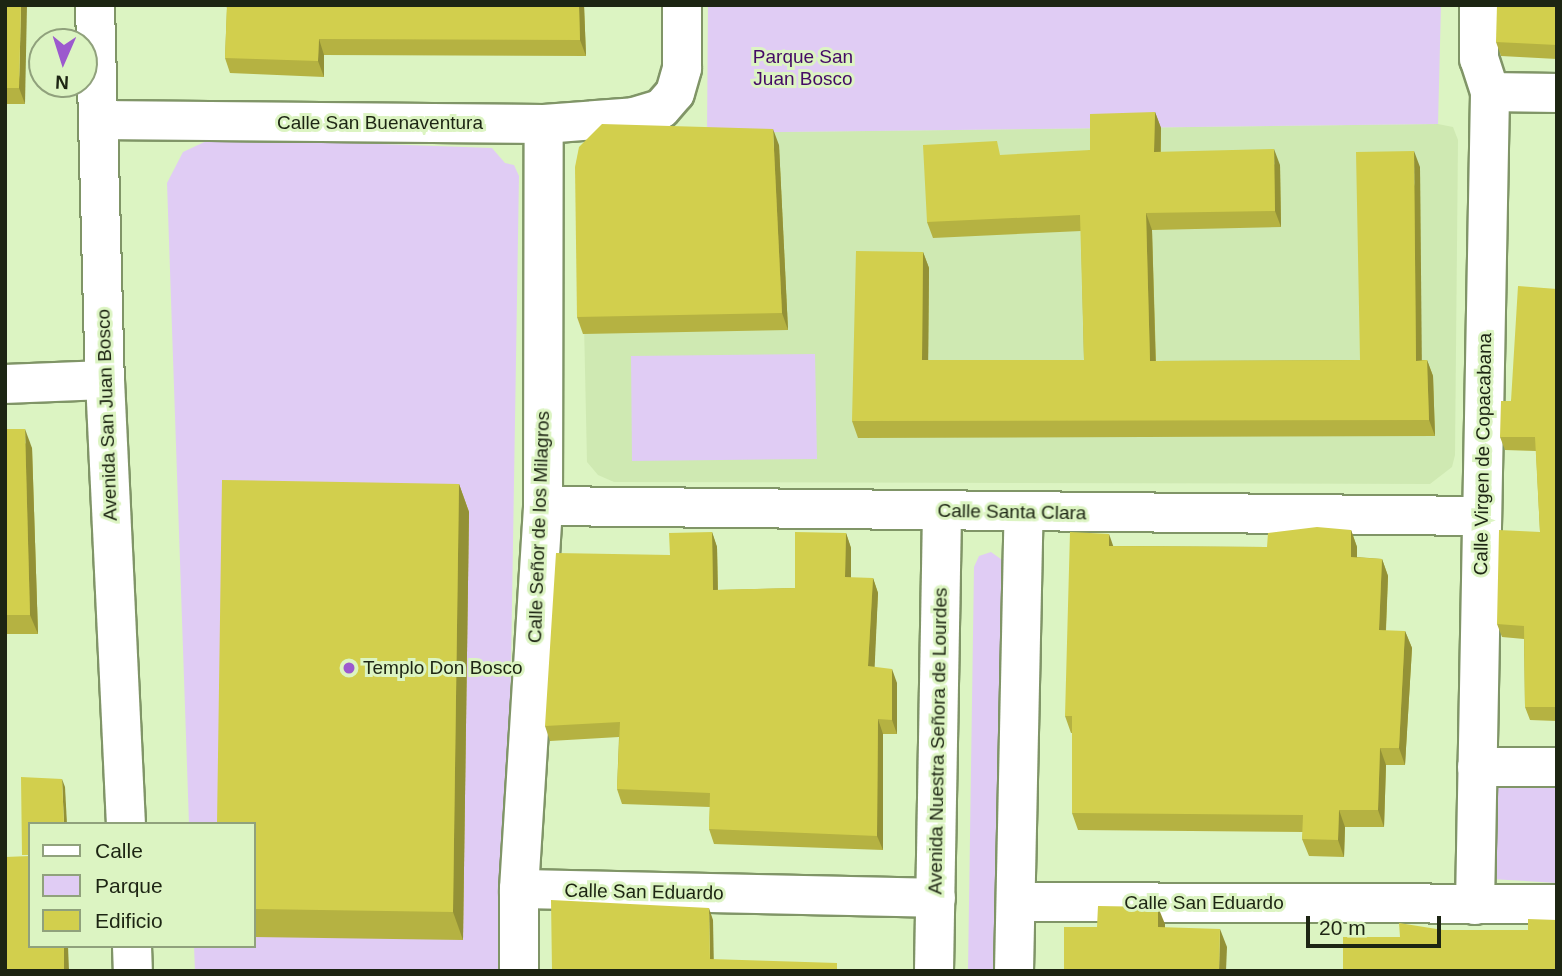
<!DOCTYPE html>
<meta charset="utf-8">
<style>
body{margin:0}
#map{position:relative;width:1562px;height:976px;overflow:hidden;background:#dcf4c2;font-family:Helvetica,sans-serif}
div>[style]{position:absolute}
[style*='--x']{left:calc(var(--x)*1px);top:calc(var(--y)*1px);width:calc(var(--w)*1px);rotate:calc(var(--a)*1deg)}
.built>*{inset:0;background:#cfe9b2}
.green>*{inset:0;background:#e0ccf4}
.roads{filter:drop-shadow(2px 0 #809567) drop-shadow(-2px 0 #809567) drop-shadow(0 2px #809567) drop-shadow(0 -2px #809567)}
.minor>*{height:38px;margin:-19px;padding:0 19px;transform-origin:19px;border-radius:19px;background:#fff}
.tertiary>*{height:38px;margin:-19px;padding:0 19px;transform-origin:19px;border-radius:19px;background:#fff}
.wall>*{inset:0;background:#b5b242}
.shaded-wall>*{inset:0;background:#939136}
.building>*{inset:0;background:#d2cf4d}
.dots>*{width:19px;height:19px;translate:-50% -50%;box-sizing:border-box;border:4px solid #dcf4c2;border-radius:50%}
span{translate:-50% -50%;white-space:nowrap;text-align:center;line-height:1.15;-webkit-text-stroke:6px #dcf4c2;paint-order:stroke}
.park-label{font-size:19px;color:#440a65}
.street-label{font-size:19px;color:#1d2513}
.poi-label{font-size:19px;color:#1d2513}
.left{translate:0 -50%;text-align:left}
.frame{position:absolute;inset:0;border:7px solid #1d2513;pointer-events:none}
.legend{position:absolute;left:28px;top:822px;width:228px;height:126px;box-sizing:border-box;background:#dcf4c2;border:2px solid #90a17c;margin:0;padding:9px 12px;list-style:none;font-size:21px;color:#1d2513}
.legend li{display:flex;align-items:center;gap:14px;height:35px}
.legend b{width:35px;border:2px solid #90a17c}
.north{position:absolute;left:28px;top:28px;width:70px;height:70px;box-sizing:border-box;background:#dcf4c2;border:2px solid #90a17c;border-radius:50%;rotate:183deg;font-size:19px;font-weight:700;line-height:28px;text-align:center;color:#1d2513}
.north::after{content:'';display:block;margin:auto;width:24px;height:32px;background:#9c59ce;clip-path:polygon(50% 0,100% 100%,50% 72%,0 100%)}
.scale{position:absolute;left:1306px;top:916px;width:135px;height:32px;box-sizing:border-box;border:4px solid #1d2513;border-top:0;padding-left:9px;font-size:21px;line-height:24px;white-space:nowrap;color:#1d2513;-webkit-text-stroke:5px #dcf4c2;paint-order:stroke}
</style>
<div id="map">
<div class="built">
<div style="clip-path:polygon(1438px 124px,1453px 127px,1458px 140px,1455px 455px,1452px 467px,1430px 484px,614px 482px,598px 475px,587px 462px,581px 184px,707px 133px)"></div>
</div>
<div class="green">
<div style="clip-path:polygon(708px 5px,1441px 5px,1438px 124px,707px 133px)"></div>
<div style="clip-path:polygon(213px 138px,492px 148px,505px 163px,514px 165px,519px 176px,506px 971px,195px 971px,194px 946px,254px 946px,254px 824px,189px 824px,167px 183px,183px 152px)"></div>
<div style="clip-path:polygon(815px 354px,817px 459px,632px 461px,631px 356px)"></div>
<div style="clip-path:polygon(991px 552px,1005px 562px,1000px 971px,968px 971px,974px 567px,979px 556px)"></div>
<div style="clip-path:polygon(1494px 784px,1557px 785px,1557px 883px,1491px 879px)"></div>
</div>
<div class="roads">
<div class="minor">
<div style="--x:1490;--y:92;--w:67;--a:0.9"></div>
<div style="--x:98;--y:120;--w:446;--a:0.5"></div>
<div style="--x:544;--y:124;--w:90;--a:-4.4"></div>
<div style="--x:634;--y:117;--w:28;--a:-17"></div>
<div style="--x:661;--y:109;--w:21;--a:-49"></div>
<div style="--x:675;--y:93;--w:26;--a:-74"></div>
<div style="--x:682;--y:68;--w:63;--a:-90"></div>
<div style="--x:5;--y:384;--w:100;--a:-2.3"></div>
<div style="--x:543;--y:506;--w:938;--a:0.61"></div>
<div style="--x:1477;--y:767;--w:80;--a:0"></div>
<div style="--x:519;--y:889;--w:417;--a:1.2"></div>
<div style="--x:1019;--y:902;--w:538;--a:0.21"></div>
<div style="--x:1475;--y:905;--w:813;--a:-88.94"></div>
<div style="--x:1490;--y:92;--w:35;--a:-108"></div>
<div style="--x:1479;--y:59;--w:54;--a:-90"></div>
<div style="--x:519;--y:971;--w:82;--a:-90"></div>
<div style="--x:519;--y:889;--w:384;--a:-86.4"></div>
<div style="--x:543;--y:506;--w:382;--a:-89.9"></div>
<div style="--x:934;--y:971;--w:460;--a:-89"></div>
<div style="--x:1014;--y:971;--w:459;--a:-88.8"></div>
</div>
<div class="tertiary">
<div style="--x:95;--y:5;--w:375;--a:88.5"></div>
<div style="--x:105;--y:380;--w:444;--a:87.3"></div>
<div style="--x:132;--y:946;--w:25;--a:88"></div>
</div>
</div>
<div class="wall">
<div style="clip-path:polygon(5px 5px,25px 104px,5px 104px)"></div>
<div style="clip-path:polygon(226px 5px,584px 5px,586px 56px,324px 55px,324px 77px,230px 73px,225px 58px,227px 8px)"></div>
<div style="clip-path:polygon(1557px 5px,1557px 59px,1501px 56px,1496px 42px)"></div>
<div style="clip-path:polygon(1155px 112px,1161px 128px,1161px 152px,1280px 165px,1281px 227px,1152px 230px,1156px 361px,1360px 360px,1420px 167px,1421px 360px,1427px 360px,1433px 376px,1435px 436px,858px 438px,852px 421px,923px 252px,929px 268px,928px 360px,1084px 360px,1081px 231px,933px 238px,927px 222px,1090px 150px)"></div>
<div style="clip-path:polygon(779px 145px,788px 330px,583px 334px,577px 317px)"></div>
<div style="clip-path:polygon(1557px 289px,1557px 721px,1530px 720px,1525px 707px,1524px 639px,1502px 637px,1497px 624px,1540px 532px,1536px 451px,1505px 450px,1500px 437px,1511px 401px)"></div>
<div style="clip-path:polygon(5px 429px,32px 448px,38px 634px,5px 634px)"></div>
<div style="clip-path:polygon(459px 484px,469px 512px,463px 940px,254px 937px,254px 824px)"></div>
<div style="clip-path:polygon(1351px 530px,1357px 547px,1357px 557px,1382px 559px,1388px 576px,1386px 631px,1405px 631px,1412px 648px,1405px 765px,1386px 765px,1384px 827px,1345px 827px,1344px 857px,1309px 856px,1302px 839px,1303px 832px,1078px 830px,1072px 813px,1072px 733px,1071px 733px,1065px 716px,1114px 546px,1267px 547px)"></div>
<div style="clip-path:polygon(712px 532px,717px 547px,718px 590px,795px 588px,846px 533px,851px 548px,851px 578px,873px 578px,878px 593px,874px 667px,897px 683px,897px 734px,883px 734px,883px 850px,714px 844px,709px 829px,710px 807px,622px 804px,617px 789px,619px 737px,550px 741px,545px 726px)"></div>
</div>
<div class="shaded-wall">
<div style="clip-path:polygon(21px 5px,27px 5px,25px 104px,19px 88px)"></div>
<div style="clip-path:polygon(579px 5px,584px 5px,586px 56px,580px 40px)"></div>
<div style="clip-path:polygon(319px 39px,324px 55px,324px 77px,318px 61px)"></div>
<div style="clip-path:polygon(1155px 112px,1161px 128px,1160px 168px,1154px 152px)"></div>
<div style="clip-path:polygon(773px 129px,779px 145px,788px 330px,782px 313px)"></div>
<div style="clip-path:polygon(1274px 149px,1280px 165px,1281px 227px,1275px 211px)"></div>
<div style="clip-path:polygon(1414px 151px,1420px 167px,1422px 377px,1416px 361px)"></div>
<div style="clip-path:polygon(1146px 213px,1152px 230px,1156px 377px,1150px 361px)"></div>
<div style="clip-path:polygon(923px 252px,929px 268px,928px 377px,922px 360px)"></div>
<div style="clip-path:polygon(1427px 360px,1433px 376px,1435px 436px,1429px 420px)"></div>
<div style="clip-path:polygon(25px 429px,32px 448px,38px 634px,30px 615px)"></div>
<div style="clip-path:polygon(459px 484px,469px 512px,463px 940px,453px 912px)"></div>
<div style="clip-path:polygon(1351px 530px,1357px 547px,1357px 574px,1351px 557px)"></div>
<div style="clip-path:polygon(712px 532px,717px 547px,718px 605px,713px 590px)"></div>
<div style="clip-path:polygon(846px 533px,851px 548px,851px 592px,845px 577px)"></div>
<div style="clip-path:polygon(1109px 534px,1115px 551px,1109px 546px)"></div>
<div style="clip-path:polygon(1382px 559px,1388px 576px,1385px 648px,1379px 630px)"></div>
<div style="clip-path:polygon(873px 578px,878px 593px,874px 681px,868px 666px)"></div>
<div style="clip-path:polygon(1405px 631px,1412px 648px,1405px 765px,1399px 748px)"></div>
<div style="clip-path:polygon(892px 669px,897px 683px,897px 734px,892px 720px)"></div>
<div style="clip-path:polygon(878px 719px,883px 734px,883px 850px,877px 836px)"></div>
<div style="clip-path:polygon(1380px 748px,1386px 765px,1384px 827px,1378px 810px)"></div>
<div style="clip-path:polygon(62px 779px,65px 787px,67px 824px,64px 824px)"></div>
<div style="clip-path:polygon(1339px 810px,1345px 827px,1344px 857px,1338px 840px)"></div>
<div style="clip-path:polygon(1158px 907px,1165px 924px,1165px 944px,1158px 927px)"></div>
<div style="clip-path:polygon(709px 908px,713px 920px,714px 971px,710px 959px)"></div>
<div style="clip-path:polygon(1220px 929px,1227px 947px,1226px 971px,1219px 971px)"></div>
<div style="clip-path:polygon(64px 946px,68px 946px,69px 971px,64px 971px)"></div>
</div>
<div class="building">
<div style="clip-path:polygon(5px 5px,21px 5px,19px 88px,5px 88px)"></div>
<div style="clip-path:polygon(227px 5px,579px 5px,580px 40px,319px 39px,318px 61px,225px 58px)"></div>
<div style="clip-path:polygon(1497px 5px,1557px 5px,1557px 45px,1496px 42px)"></div>
<div style="clip-path:polygon(1155px 112px,1154px 152px,1274px 149px,1275px 211px,1146px 213px,1150px 361px,1360px 360px,1356px 152px,1414px 151px,1416px 361px,1427px 360px,1429px 420px,852px 421px,856px 251px,923px 252px,922px 360px,1084px 360px,1080px 215px,927px 222px,923px 145px,997px 141px,1000px 155px,1090px 150px,1090px 114px)"></div>
<div style="clip-path:polygon(602px 124px,773px 129px,782px 313px,577px 317px,575px 167px,579px 147px)"></div>
<div style="clip-path:polygon(1518px 286px,1557px 289px,1557px 707px,1525px 707px,1524px 626px,1497px 624px,1499px 530px,1540px 532px,1535px 437px,1500px 437px,1501px 401px,1511px 401px)"></div>
<div style="clip-path:polygon(5px 429px,25px 429px,30px 615px,5px 615px)"></div>
<div style="clip-path:polygon(222px 480px,459px 484px,453px 912px,254px 909px,254px 824px,217px 824px)"></div>
<div style="clip-path:polygon(1317px 527px,1351px 530px,1351px 557px,1382px 559px,1379px 630px,1405px 631px,1399px 748px,1380px 748px,1378px 810px,1339px 810px,1338px 840px,1302px 839px,1303px 815px,1072px 813px,1072px 716px,1065px 716px,1070px 532px,1109px 534px,1109px 546px,1267px 547px,1268px 533px)"></div>
<div style="clip-path:polygon(712px 532px,713px 590px,795px 588px,795px 532px,846px 533px,845px 577px,873px 578px,868px 666px,892px 669px,892px 720px,878px 719px,877px 836px,709px 829px,710px 793px,617px 789px,620px 722px,545px 726px,556px 553px,670px 555px,669px 533px)"></div>
<div style="clip-path:polygon(21px 777px,62px 779px,64px 824px,30px 824px,30px 855px,22px 855px)"></div>
<div style="clip-path:polygon(30px 856px,30px 946px,64px 946px,64px 971px,5px 971px,5px 857px)"></div>
<div style="clip-path:polygon(551px 900px,709px 908px,710px 959px,837px 963px,837px 971px,552px 971px)"></div>
<div style="clip-path:polygon(1098px 906px,1158px 907px,1158px 927px,1220px 929px,1219px 971px,1064px 971px,1064px 927px,1097px 927px)"></div>
<div style="clip-path:polygon(1528px 919px,1557px 920px,1557px 971px,1343px 971px,1343px 937px,1400px 937px,1399px 923px,1443px 930px,1528px 930px)"></div>
</div>
<div class="dots">
<div style="left:349px;top:668px;background:#9c59ce"></div>
</div>
<div class="park-label">
<span style="left:803px;top:68px">Parque San<br>Juan Bosco</span>
</div>
<div class="street-label">
<span style="left:380px;top:123px">Calle San Buenaventura</span>
<span style="left:107px;top:415px;rotate:-92deg">Avenida San Juan Bosco</span>
<span style="left:1483px;top:454px;rotate:-89deg">Calle Virgen de Copacabana</span>
<span style="left:1012px;top:512px;rotate:1deg">Calle Santa Clara</span>
<span style="left:539px;top:527px;rotate:-88deg">Calle Señor de los Milagros</span>
<span style="left:938px;top:741px;rotate:-89deg">Avenida Nuestra Señora de Lourdes</span>
<span style="left:644px;top:892px;rotate:1deg">Calle San Eduardo</span>
<span style="left:1204px;top:903px">Calle San Eduardo</span>
</div>
<div class="poi-label">
<span class="left" style="left:363px;top:668px">Templo Don Bosco</span>
</div>
<div class="frame"></div>
<ul class="legend">
<li><b style="height:9px;background:#fff"></b>Calle</li>
<li><b style="height:19px;background:#e0ccf4"></b>Parque</li>
<li><b style="height:19px;background:#d2cf4d"></b>Edificio</li>
</ul>
<div class="north">N</div>
<div class="scale">20 m</div>
</div>
